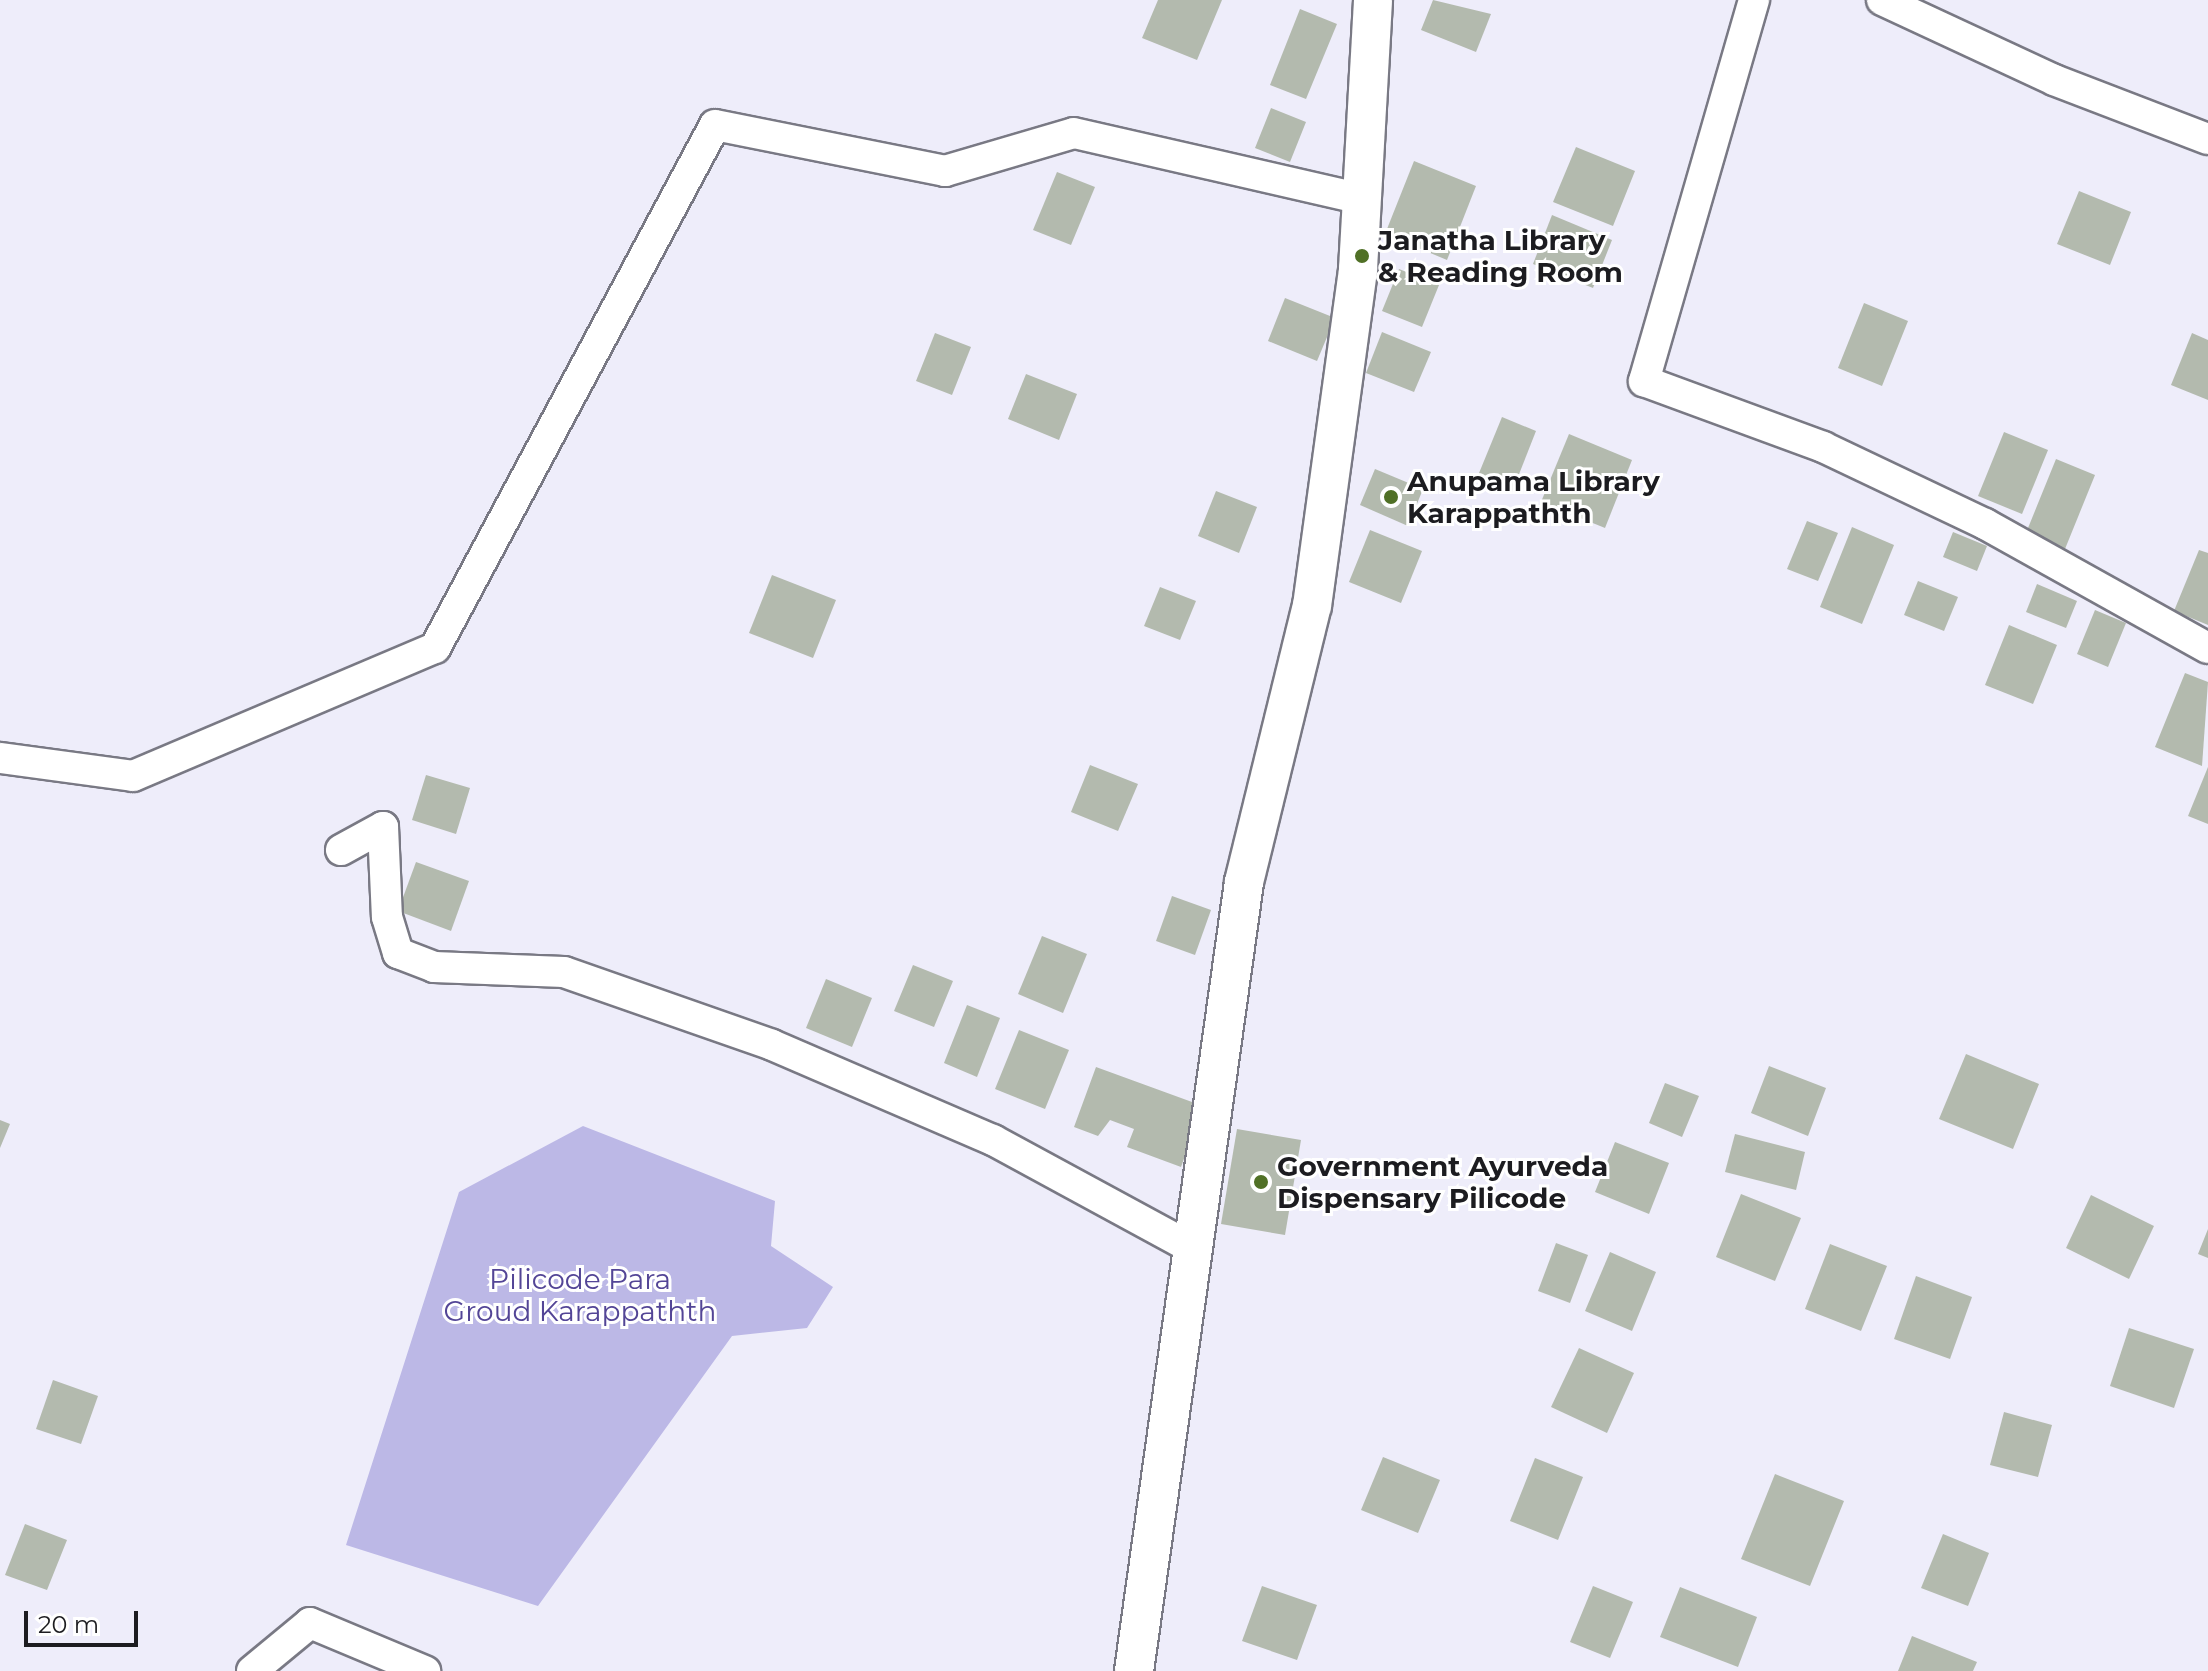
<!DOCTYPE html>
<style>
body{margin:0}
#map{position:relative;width:2208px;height:1671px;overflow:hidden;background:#eeedfa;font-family:Montserrat,sans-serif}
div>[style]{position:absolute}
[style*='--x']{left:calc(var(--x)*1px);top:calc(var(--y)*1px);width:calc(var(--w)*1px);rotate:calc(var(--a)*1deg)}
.green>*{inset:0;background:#bcb8e6}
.building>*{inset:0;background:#b3baae}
.roads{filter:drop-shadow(2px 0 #797984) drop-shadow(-2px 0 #797984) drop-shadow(0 2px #797984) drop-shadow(0 -2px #797984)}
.minor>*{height:30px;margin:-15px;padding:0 15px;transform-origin:15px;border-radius:15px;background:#fff}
.tertiary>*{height:38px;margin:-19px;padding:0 19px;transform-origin:19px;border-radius:19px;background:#fff}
.dots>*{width:22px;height:22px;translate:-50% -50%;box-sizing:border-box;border:4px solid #fff;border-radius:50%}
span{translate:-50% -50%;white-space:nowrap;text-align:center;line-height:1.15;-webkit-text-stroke:6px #fff;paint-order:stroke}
.poi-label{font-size:28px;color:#1c1c20;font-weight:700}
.left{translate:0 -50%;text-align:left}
.park-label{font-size:28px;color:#534596}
.scale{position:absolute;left:24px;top:1611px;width:114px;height:36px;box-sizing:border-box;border:4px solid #1c1c20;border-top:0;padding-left:10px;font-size:24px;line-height:28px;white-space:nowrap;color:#1c1c20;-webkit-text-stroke:6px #fff;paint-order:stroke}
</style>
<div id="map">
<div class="green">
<div style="clip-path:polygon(583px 1126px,775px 1201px,771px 1246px,833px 1287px,807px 1328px,732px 1336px,538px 1606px,346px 1545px,459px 1192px)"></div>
</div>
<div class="building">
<div style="clip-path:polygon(1158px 0,1222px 0,1197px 60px,1142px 38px)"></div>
<div style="clip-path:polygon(1433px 0,1491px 14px,1476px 52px,1421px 30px)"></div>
<div style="clip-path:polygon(1300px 9px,1337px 24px,1306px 99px,1270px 85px)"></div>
<div style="clip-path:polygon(1271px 108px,1306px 122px,1290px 162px,1255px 148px)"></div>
<div style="clip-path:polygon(1576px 147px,1635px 171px,1613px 226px,1553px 202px)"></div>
<div style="clip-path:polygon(1414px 161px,1476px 186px,1447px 260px,1385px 234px)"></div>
<div style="clip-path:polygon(1057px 172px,1095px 187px,1071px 245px,1033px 230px)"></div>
<div style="clip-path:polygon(2079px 191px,2131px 212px,2110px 265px,2057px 244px)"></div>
<div style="clip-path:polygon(1552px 215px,1612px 240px,1593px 288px,1533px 264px)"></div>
<div style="clip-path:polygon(1399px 269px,1439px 285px,1422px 327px,1382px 311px)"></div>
<div style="clip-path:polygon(1285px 298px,1335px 318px,1317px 361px,1268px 341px)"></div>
<div style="clip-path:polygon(1864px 303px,1908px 321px,1882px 386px,1838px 368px)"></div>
<div style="clip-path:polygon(1382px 332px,1431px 352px,1414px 392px,1366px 373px)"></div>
<div style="clip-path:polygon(935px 333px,971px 347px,952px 395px,916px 381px)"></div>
<div style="clip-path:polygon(2192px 333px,2208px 340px,2208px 400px,2171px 385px)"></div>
<div style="clip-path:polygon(1026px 374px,1077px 394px,1059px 440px,1008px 419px)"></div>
<div style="clip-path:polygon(1502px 417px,1536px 431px,1512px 492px,1477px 478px)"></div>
<div style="clip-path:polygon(2004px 432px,2048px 450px,2022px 514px,1978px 496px)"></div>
<div style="clip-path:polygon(1569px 434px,1632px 460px,1605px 528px,1541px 502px)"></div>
<div style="clip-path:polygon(2056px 459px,2095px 475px,2065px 549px,2026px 533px)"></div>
<div style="clip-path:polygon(1375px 469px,1423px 489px,1408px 526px,1360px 505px)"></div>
<div style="clip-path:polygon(1216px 491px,1257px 507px,1239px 553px,1198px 536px)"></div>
<div style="clip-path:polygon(1807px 521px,1838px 533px,1818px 581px,1787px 569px)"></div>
<div style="clip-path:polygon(1852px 527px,1894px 545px,1862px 624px,1820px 607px)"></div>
<div style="clip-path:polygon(1370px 530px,1422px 551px,1401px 603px,1349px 582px)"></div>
<div style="clip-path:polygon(1953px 532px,1987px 546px,1977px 571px,1943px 557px)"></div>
<div style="clip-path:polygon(2199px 550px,2208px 553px,2208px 625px,2174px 611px)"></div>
<div style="clip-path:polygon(772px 575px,836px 600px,813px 658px,749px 633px)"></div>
<div style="clip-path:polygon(1918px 581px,1958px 597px,1944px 631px,1904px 615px)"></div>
<div style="clip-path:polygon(2037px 584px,2077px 601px,2066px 628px,2026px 612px)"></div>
<div style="clip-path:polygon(1160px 587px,1196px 601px,1180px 640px,1144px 626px)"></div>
<div style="clip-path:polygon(2095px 610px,2126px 623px,2108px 667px,2077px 654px)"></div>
<div style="clip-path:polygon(2009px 625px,2057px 645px,2033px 704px,1985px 685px)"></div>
<div style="clip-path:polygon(2185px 673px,2208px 682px,2202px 766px,2155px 747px)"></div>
<div style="clip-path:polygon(1090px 765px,1138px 784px,1118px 831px,1071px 812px)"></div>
<div style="clip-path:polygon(2208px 767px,2208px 824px,2188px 816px)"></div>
<div style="clip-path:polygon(426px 775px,470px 788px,456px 834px,412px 820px)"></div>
<div style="clip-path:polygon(416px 862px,469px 881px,451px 931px,398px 911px)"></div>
<div style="clip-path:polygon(1172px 896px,1211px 910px,1195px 955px,1156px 941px)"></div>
<div style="clip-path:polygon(1042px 936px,1087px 954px,1063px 1013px,1018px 994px)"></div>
<div style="clip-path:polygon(913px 965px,953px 981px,934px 1027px,894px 1011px)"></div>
<div style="clip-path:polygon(826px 979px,872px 998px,852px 1047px,806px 1028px)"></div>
<div style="clip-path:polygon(967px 1005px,1000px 1018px,977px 1077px,944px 1063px)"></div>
<div style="clip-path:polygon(1019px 1030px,1069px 1050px,1045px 1109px,995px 1089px)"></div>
<div style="clip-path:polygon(1966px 1054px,2039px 1084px,2013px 1149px,1939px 1119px)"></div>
<div style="clip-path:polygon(1769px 1066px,1826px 1088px,1808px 1136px,1751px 1113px)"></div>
<div style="clip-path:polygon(1096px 1067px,1203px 1106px,1181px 1167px,1127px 1147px,1134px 1129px,1110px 1120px,1098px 1136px,1074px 1127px)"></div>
<div style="clip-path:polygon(1665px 1083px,1699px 1096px,1682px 1137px,1649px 1123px)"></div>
<div style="clip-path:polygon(0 1120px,10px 1124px,0 1148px)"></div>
<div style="clip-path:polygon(1237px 1129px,1301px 1140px,1285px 1235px,1221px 1224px)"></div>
<div style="clip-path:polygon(1735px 1134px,1805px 1152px,1796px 1190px,1725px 1172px)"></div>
<div style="clip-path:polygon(1615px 1142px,1669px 1163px,1649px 1214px,1595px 1192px)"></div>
<div style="clip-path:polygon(1741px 1194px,1801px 1218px,1775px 1281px,1716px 1257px)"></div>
<div style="clip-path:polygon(2091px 1195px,2154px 1226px,2129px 1279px,2066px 1248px)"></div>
<div style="clip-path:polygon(2208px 1229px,2208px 1258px,2198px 1254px)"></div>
<div style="clip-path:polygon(1556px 1243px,1588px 1255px,1570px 1303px,1538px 1291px)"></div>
<div style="clip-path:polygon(1830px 1244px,1887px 1266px,1861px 1331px,1805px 1309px)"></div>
<div style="clip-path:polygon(1610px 1252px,1656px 1272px,1632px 1331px,1585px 1311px)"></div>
<div style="clip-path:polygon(1916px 1276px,1972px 1297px,1950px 1359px,1894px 1339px)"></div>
<div style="clip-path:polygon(2129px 1328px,2194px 1349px,2174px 1408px,2110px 1386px)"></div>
<div style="clip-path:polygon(1579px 1348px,1634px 1373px,1607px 1433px,1551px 1407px)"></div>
<div style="clip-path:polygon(53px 1380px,98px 1396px,81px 1444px,36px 1429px)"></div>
<div style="clip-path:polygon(2004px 1412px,2052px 1425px,2038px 1477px,1990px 1465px)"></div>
<div style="clip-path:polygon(1383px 1457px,1440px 1480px,1418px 1533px,1361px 1510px)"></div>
<div style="clip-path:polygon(1535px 1458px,1583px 1477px,1558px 1540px,1510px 1521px)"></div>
<div style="clip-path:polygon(1775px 1474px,1844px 1501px,1810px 1586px,1741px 1559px)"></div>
<div style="clip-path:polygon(25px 1524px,67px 1540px,47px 1590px,5px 1575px)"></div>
<div style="clip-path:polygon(1943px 1534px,1989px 1553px,1968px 1606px,1921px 1588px)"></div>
<div style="clip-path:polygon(1262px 1586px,1317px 1605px,1297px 1660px,1242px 1641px)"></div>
<div style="clip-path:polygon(1593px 1586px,1633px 1602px,1610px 1658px,1570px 1642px)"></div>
<div style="clip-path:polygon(1680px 1587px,1757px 1617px,1738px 1667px,1660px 1637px)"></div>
<div style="clip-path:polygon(1912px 1636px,1977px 1662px,1973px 1671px,1898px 1671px)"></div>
</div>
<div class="roads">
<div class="minor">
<div style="--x:1754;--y:0;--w:397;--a:106.1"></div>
<div style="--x:1644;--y:381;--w:191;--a:20.2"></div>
<div style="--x:1823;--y:447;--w:179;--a:25.4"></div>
<div style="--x:1985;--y:524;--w:255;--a:29.1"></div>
<div style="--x:1882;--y:0;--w:190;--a:24.9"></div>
<div style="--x:2054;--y:80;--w:165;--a:21"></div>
<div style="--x:0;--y:758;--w:134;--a:7.7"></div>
<div style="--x:133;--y:776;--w:328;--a:-23"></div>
<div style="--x:435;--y:648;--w:593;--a:-61.84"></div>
<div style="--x:715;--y:125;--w:235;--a:11.3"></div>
<div style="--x:945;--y:171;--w:134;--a:-16.4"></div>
<div style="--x:1074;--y:133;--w:295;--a:12.9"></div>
<div style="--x:341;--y:850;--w:48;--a:-28.7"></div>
<div style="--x:383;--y:827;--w:90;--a:87.5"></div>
<div style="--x:387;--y:917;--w:38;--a:73"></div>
<div style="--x:398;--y:953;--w:39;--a:21"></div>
<div style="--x:434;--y:967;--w:130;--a:2.2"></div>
<div style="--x:564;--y:972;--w:220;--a:19.3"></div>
<div style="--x:772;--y:1045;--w:241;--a:23.3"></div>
<div style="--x:993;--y:1140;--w:226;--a:28.5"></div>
<div style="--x:252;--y:1671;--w:75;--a:-39.6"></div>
<div style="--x:310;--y:1623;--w:125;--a:22.7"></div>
</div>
<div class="tertiary">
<div style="--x:1134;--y:1671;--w:797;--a:-82.06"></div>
<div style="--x:1244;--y:882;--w:284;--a:-76.2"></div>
<div style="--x:1312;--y:606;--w:340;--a:-82.2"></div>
<div style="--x:1358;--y:269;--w:269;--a:-86.8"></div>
</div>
</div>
<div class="dots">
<div style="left:1362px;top:256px;background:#507026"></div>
<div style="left:1391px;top:497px;background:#507026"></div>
<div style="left:1261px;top:1182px;background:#507026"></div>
</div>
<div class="poi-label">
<span class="left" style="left:1378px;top:256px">Janatha Library<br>&amp; Reading Room</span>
<span class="left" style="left:1407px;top:497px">Anupama Library<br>Karappathth</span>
<span class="left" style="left:1277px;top:1182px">Government Ayurveda<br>Dispensary Pilicode</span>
</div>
<div class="park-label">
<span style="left:580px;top:1295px">Pilicode Para<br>Groud Karappathth</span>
</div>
<div class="scale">20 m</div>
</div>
